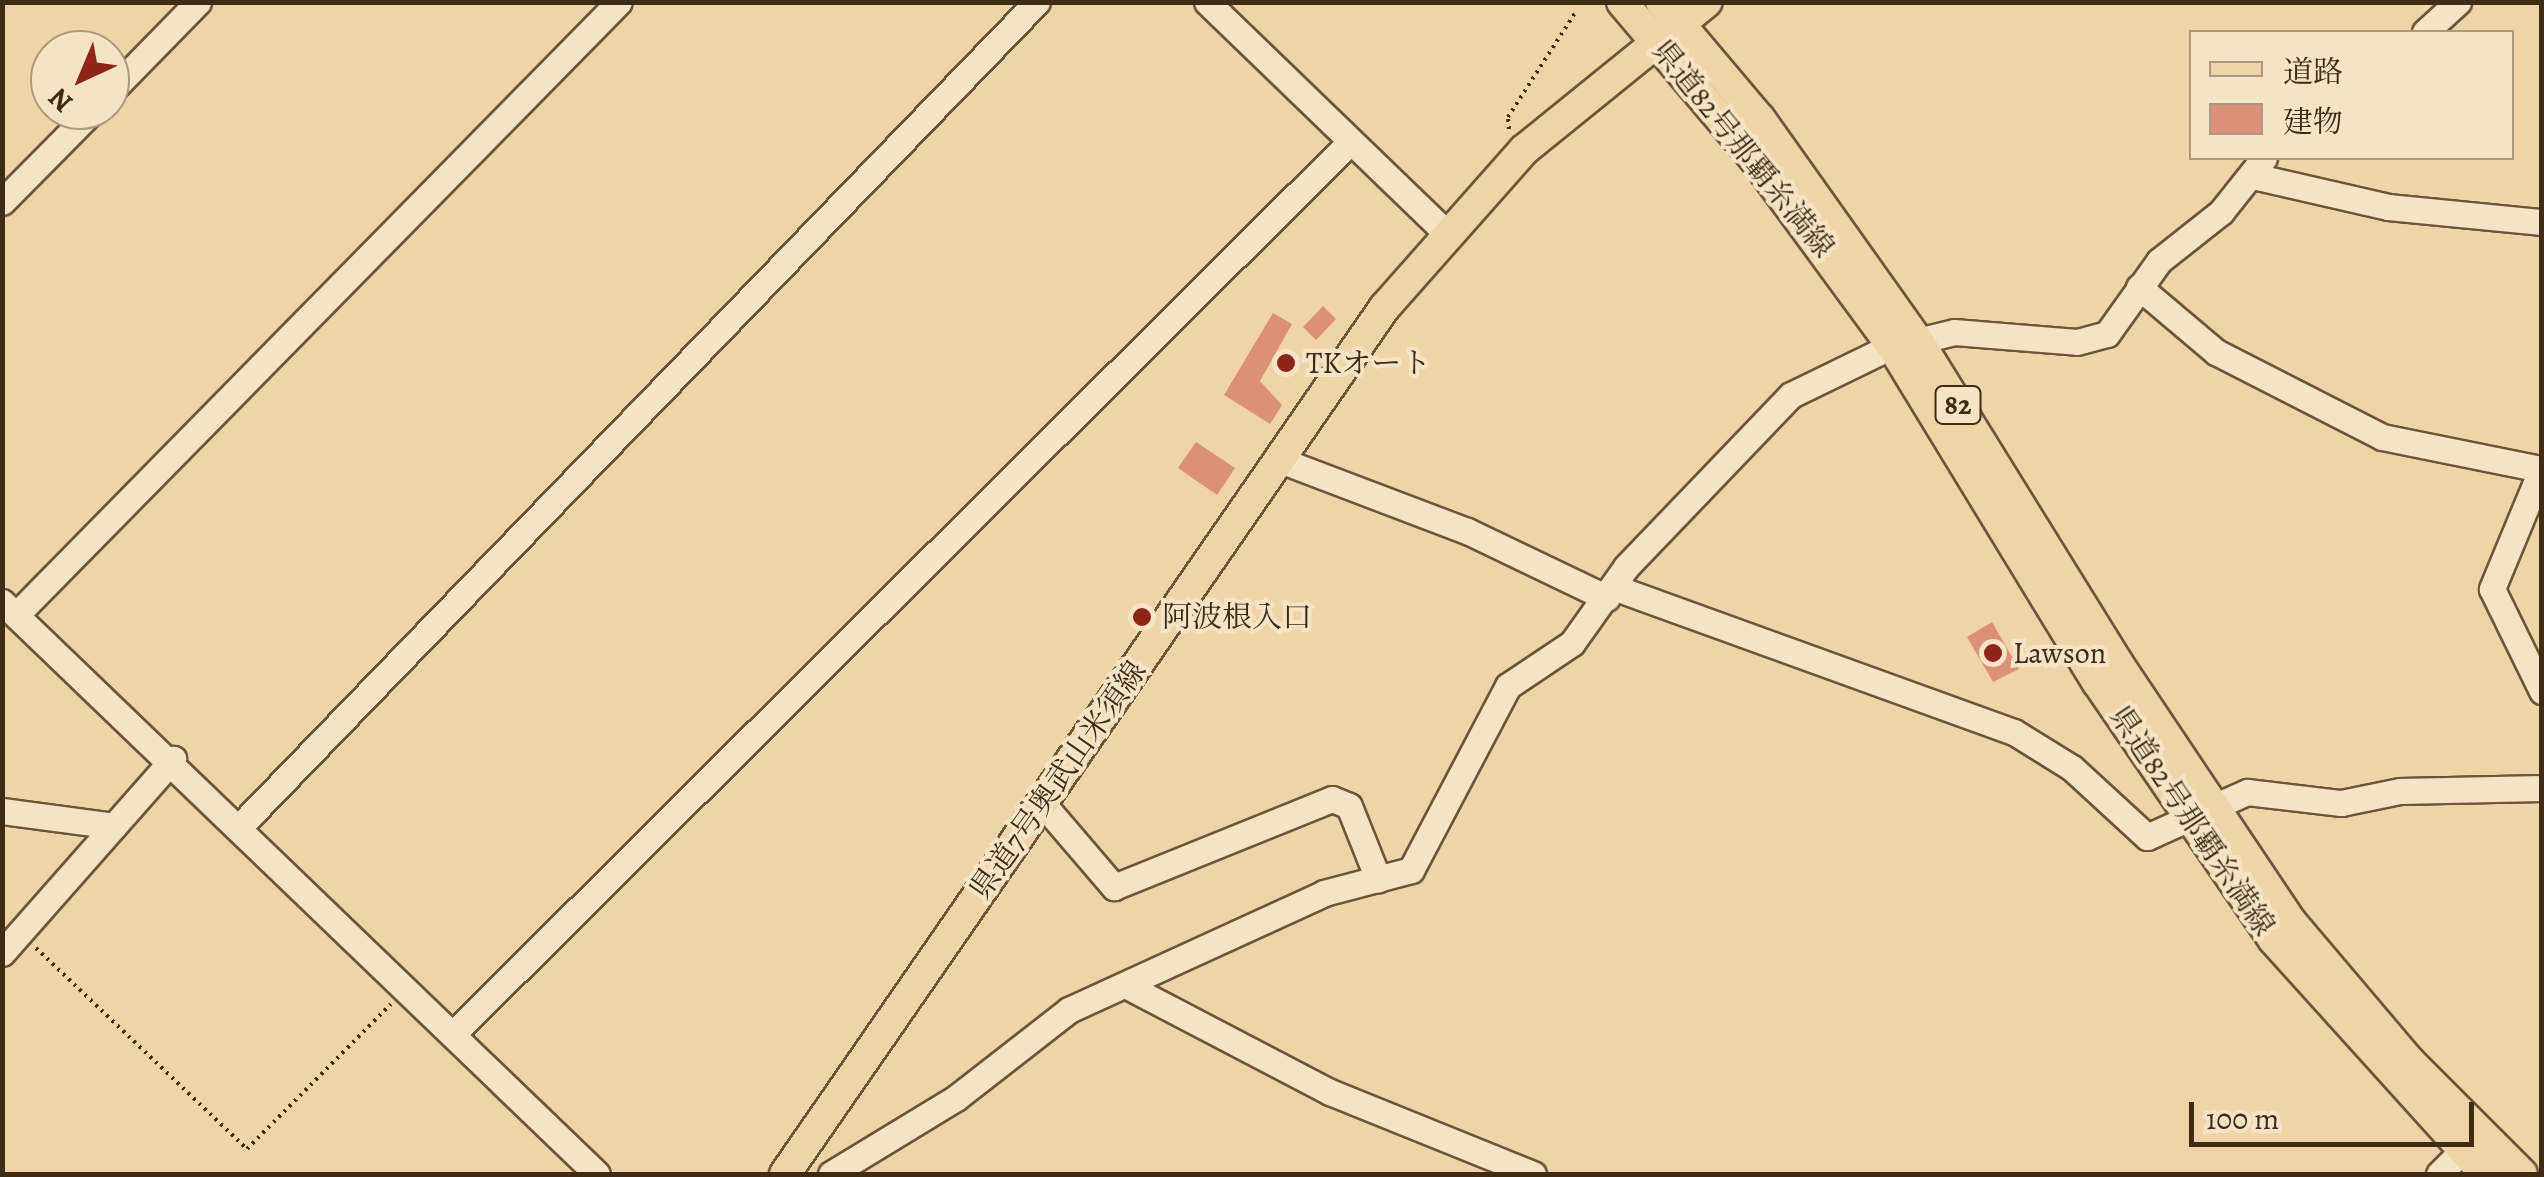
<!DOCTYPE html>
<meta charset="utf-8">
<style>
body{margin:0}
#map{position:relative;width:2544px;height:1177px;overflow:hidden;background:#efd4a7;font-family:Alegreya,"Noto Serif JP",serif}
div>[style]{position:absolute}
[style*='--x']{left:calc(var(--x)*1px);top:calc(var(--y)*1px);width:calc(var(--w)*1px);rotate:calc(var(--a)*1deg)}
.building>*{inset:0;background:#dd9078}
.path>*{height:4px;margin-top:-2px;transform-origin:0;background:repeating-linear-gradient(90deg,#3f2c17 0 2.5px,transparent 0 7.5px)}
.roads{filter:drop-shadow(2px 0 #6b563b) drop-shadow(-2px 0 #6b563b) drop-shadow(0 2px #6b563b) drop-shadow(0 -2px #6b563b)}
.minor>*{height:25px;margin:-12.5px;padding:0 12.5px;transform-origin:12.5px;border-radius:12.5px;background:#f5e3c6}
.major>*{height:30px;margin:-15px;padding:0 15px;transform-origin:15px;border-radius:15px;background:#efd4a7}
.dots>*{width:28px;height:28px;translate:-50% -50%;box-sizing:border-box;border:5px solid #f5e3c6;border-radius:50%}
span{translate:-50% -50%;white-space:nowrap;text-align:center;line-height:1.15;-webkit-text-stroke:8px #f5e3c6;paint-order:stroke}
.shield-label span{padding:2px 8px;background:#f5e3c6;border:2px solid;border-radius:8px;-webkit-text-stroke-width:0}
.shield-label{font-size:28px;color:#3f2c17;font-weight:700}
.street-label{font-size:30px;color:#3f2c17}
.poi-label{font-size:30px;color:#3f2c17}
.left{translate:0 -50%;text-align:left}
.frame{position:absolute;inset:0;border:5px solid #3f2c17;pointer-events:none}
.legend{position:absolute;left:2189px;top:30px;width:325px;height:130px;box-sizing:border-box;background:#f5e3c6;border:2px solid #ac9a80;margin:0;padding:12px 18px;list-style:none;font-size:30px;color:#3f2c17}
.legend li{display:flex;align-items:center;gap:20px;height:50px}
.legend b{width:50px;border:2px solid #ac9a80}
.north{position:absolute;left:30px;top:30px;width:100px;height:100px;box-sizing:border-box;background:#f5e3c6;border:2px solid #ac9a80;border-radius:50%;rotate:224deg;font-size:28px;font-weight:700;line-height:40px;text-align:center;color:#3f2c17}
.north::after{content:'';display:block;margin:auto;width:35px;height:45px;background:#8f2418;clip-path:polygon(50% 0,100% 100%,50% 72%,0 100%)}
.scale{position:absolute;left:2189px;top:1102px;width:285px;height:45px;box-sizing:border-box;border:5px solid #3f2c17;border-top:0;padding-left:12px;font-size:30px;line-height:35px;white-space:nowrap;color:#3f2c17;-webkit-text-stroke:8px #f5e3c6;paint-order:stroke}
</style>
<div id="map">
<div class="building">
<div style="clip-path:polygon(1323px 306px,1336px 319px,1316px 340px,1303px 327px)"></div>
<div style="clip-path:polygon(1273px 313px,1292px 324px,1260px 381px,1282px 405px,1270px 424px,1224px 395px)"></div>
<div style="clip-path:polygon(1196px 442px,1235px 468px,1217px 495px,1178px 468px)"></div>
<div style="clip-path:polygon(1992px 622px,2019px 669px,1993px 682px,1967px 637px)"></div>
</div>
<div class="path">
<div style="--x:1509;--y:129;--w:12;--a:-95"></div>
<div style="--x:1508;--y:117;--w:124;--a:-57.2"></div>
<div style="--x:36;--y:948;--w:291;--a:43.6"></div>
<div style="--x:247;--y:1149;--w:204;--a:-45.2"></div>
</div>
<div class="roads">
<div class="minor">
<div style="--x:1207;--y:2;--w:331;--a:44"></div>
<div style="--x:2425;--y:32;--w:45;--a:-42.3"></div>
<div style="--x:110;--y:92;--w:126;--a:-45.6"></div>
<div style="--x:2253;--y:176;--w:139;--a:12.9"></div>
<div style="--x:2388;--y:207;--w:155;--a:5.6"></div>
<div style="--x:2;--y:202;--w:129;--a:-45.3"></div>
<div style="--x:2139;--y:287;--w:101;--a:40.2"></div>
<div style="--x:2216;--y:352;--w:186;--a:27.1"></div>
<div style="--x:2382;--y:437;--w:162;--a:11.4"></div>
<div style="--x:1918;--y:341;--w:37;--a:-14"></div>
<div style="--x:1954;--y:332;--w:123;--a:4.6"></div>
<div style="--x:2077;--y:342;--w:31;--a:-15"></div>
<div style="--x:2107;--y:334;--w:90;--a:-54.5"></div>
<div style="--x:2159;--y:261;--w:79;--a:-38.3"></div>
<div style="--x:2221;--y:212;--w:69;--a:-51.5"></div>
<div style="--x:1280;--y:460;--w:200;--a:20.8"></div>
<div style="--x:1467;--y:531;--w:155;--a:25.6"></div>
<div style="--x:2542;--y:468;--w:131;--a:112.5"></div>
<div style="--x:2492;--y:589;--w:114;--a:63.9"></div>
<div style="--x:1613;--y:587;--w:426;--a:19.9"></div>
<div style="--x:2014;--y:732;--w:68;--a:31.8"></div>
<div style="--x:2072;--y:768;--w:102;--a:42.6"></div>
<div style="--x:2147;--y:837;--w:110;--a:-24.2"></div>
<div style="--x:2247;--y:792;--w:95;--a:6.7"></div>
<div style="--x:2341;--y:803;--w:60;--a:-11.5"></div>
<div style="--x:2400;--y:791;--w:142;--a:-1.2"></div>
<div style="--x:2;--y:602;--w:825;--a:43.87"></div>
<div style="--x:17;--y:614;--w:858;--a:-45.47"></div>
<div style="--x:1042;--y:803;--w:111;--a:49.4"></div>
<div style="--x:1114;--y:887;--w:235;--a:-22"></div>
<div style="--x:1332;--y:799;--w:18;--a:22"></div>
<div style="--x:1349;--y:806;--w:79;--a:68.3"></div>
<div style="--x:2;--y:811;--w:113;--a:7.6"></div>
<div style="--x:241;--y:825;--w:1145;--a:-45.96"></div>
<div style="--x:2;--y:953;--w:259;--a:-48.6"></div>
<div style="--x:1129;--y:987;--w:227;--a:27.6"></div>
<div style="--x:1330;--y:1092;--w:219;--a:22"></div>
<div style="--x:453;--y:1034;--w:1264;--a:-44.84"></div>
<div style="--x:831;--y:1174;--w:146;--a:-31.3"></div>
<div style="--x:956;--y:1098;--w:143;--a:-37.9"></div>
<div style="--x:1069;--y:1010;--w:281;--a:-24.6"></div>
<div style="--x:1324;--y:893;--w:90;--a:-14.8"></div>
<div style="--x:1411;--y:870;--w:208;--a:-62.2"></div>
<div style="--x:1508;--y:686;--w:77;--a:-33.9"></div>
<div style="--x:1572;--y:643;--w:93;--a:-54.6"></div>
<div style="--x:1626;--y:567;--w:238;--a:-46.2"></div>
<div style="--x:1791;--y:395;--w:112;--a:-25.9"></div>
<div style="--x:2439;--y:1174;--w:49;--a:-45"></div>
</div>
<div class="major">
<div style="--x:1622;--y:2;--w:209;--a:49.8"></div>
<div style="--x:1757;--y:162;--w:228;--a:53.7"></div>
<div style="--x:1892;--y:346;--w:395;--a:58.6"></div>
<div style="--x:2098;--y:683;--w:310;--a:55.6"></div>
<div style="--x:2273;--y:939;--w:316;--a:47.9"></div>
<div style="--x:1661;--y:2;--w:153;--a:49.8"></div>
<div style="--x:1760;--y:119;--w:272;--a:54.6"></div>
<div style="--x:1918;--y:341;--w:378;--a:58.2"></div>
<div style="--x:2117;--y:662;--w:314;--a:56.2"></div>
<div style="--x:2292;--y:923;--w:180;--a:49.7"></div>
<div style="--x:2408;--y:1060;--w:161;--a:45"></div>
<div style="--x:785;--y:1174;--w:1054;--a:-55.32"></div>
<div style="--x:1385;--y:307;--w:210;--a:-48.5"></div>
<div style="--x:1524;--y:150;--w:235;--a:-39"></div>
</div>
</div>
<div class="dots">
<div style="left:1286px;top:363px;background:#8f2418"></div>
<div style="left:1142px;top:617px;background:#8f2418"></div>
<div style="left:1993px;top:653px;background:#8f2418"></div>
</div>
<div class="shield-label">
<span style="left:1958px;top:405px">82</span>
</div>
<div class="street-label">
<span style="left:1743px;top:149px;rotate:51deg">県道82号那覇糸満線</span>
<span style="left:1058px;top:780px;rotate:-55deg">県道7号奥武山米須線</span>
<span style="left:2192px;top:821px;rotate:56deg">県道82号那覇糸満線</span>
</div>
<div class="poi-label">
<span class="left" style="left:1306px;top:363px">TKオート</span>
<span class="left" style="left:1162px;top:617px">阿波根入口</span>
<span class="left" style="left:2013px;top:653px">Lawson</span>
</div>
<div class="frame"></div>
<ul class="legend">
<li><b style="height:12px;background:#efd4a7"></b>道路</li>
<li><b style="height:28px;background:#dd9078"></b>建物</li>
</ul>
<div class="north">N</div>
<div class="scale">100 m</div>
</div>
